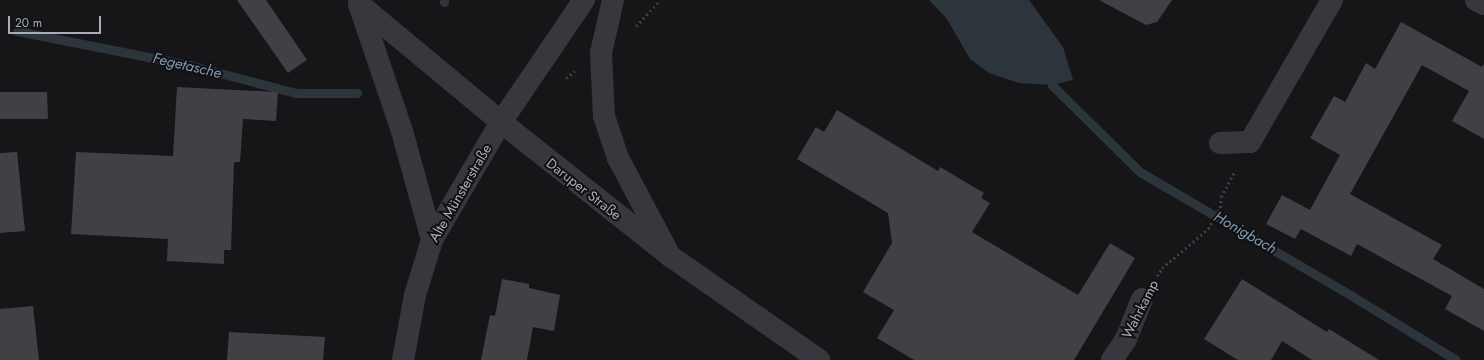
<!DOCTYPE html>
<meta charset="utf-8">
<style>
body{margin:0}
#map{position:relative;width:1484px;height:360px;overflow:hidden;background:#161618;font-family:Jost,sans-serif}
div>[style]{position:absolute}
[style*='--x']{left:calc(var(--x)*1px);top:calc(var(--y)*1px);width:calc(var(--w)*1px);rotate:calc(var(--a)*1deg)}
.water>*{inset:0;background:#2c353c}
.stream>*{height:9px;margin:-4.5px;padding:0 4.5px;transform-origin:4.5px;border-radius:4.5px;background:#2c353c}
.building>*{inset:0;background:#404145}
.path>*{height:2.5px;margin-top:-1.25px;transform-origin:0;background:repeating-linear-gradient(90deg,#3d3f44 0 2px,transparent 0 5px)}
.minor>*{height:22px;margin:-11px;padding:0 11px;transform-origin:11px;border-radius:11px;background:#37383d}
.tertiary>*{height:22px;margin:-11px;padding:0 11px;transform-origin:11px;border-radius:11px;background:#37383d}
span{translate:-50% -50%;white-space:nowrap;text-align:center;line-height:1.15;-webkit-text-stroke:4px #111113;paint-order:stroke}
.street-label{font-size:14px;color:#a8adb8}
.water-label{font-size:15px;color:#7f9bb3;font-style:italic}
.scale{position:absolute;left:8px;top:16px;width:93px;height:18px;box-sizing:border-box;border:2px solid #a8adb8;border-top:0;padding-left:5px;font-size:12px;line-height:14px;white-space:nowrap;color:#a8adb8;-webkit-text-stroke:3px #111113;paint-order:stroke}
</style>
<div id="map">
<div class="water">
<div style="clip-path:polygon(929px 0,1029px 0,1063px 47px,1073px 80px,1052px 85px,1019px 83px,989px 73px,970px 59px,947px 19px)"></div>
</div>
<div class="stream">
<div style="--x:444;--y:2;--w:2;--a:-90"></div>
<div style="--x:17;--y:31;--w:179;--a:11.2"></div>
<div style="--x:193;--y:66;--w:106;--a:14.7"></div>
<div style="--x:296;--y:93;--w:61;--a:0"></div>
<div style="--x:1052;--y:85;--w:124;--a:44.7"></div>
<div style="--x:1140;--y:172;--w:246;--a:30.3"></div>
<div style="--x:1352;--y:296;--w:122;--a:31.6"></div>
</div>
<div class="building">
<div style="clip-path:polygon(237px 0,266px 0,307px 60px,288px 73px)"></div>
<div style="clip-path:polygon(1099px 0,1172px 0,1157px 22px,1146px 25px)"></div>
<div style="clip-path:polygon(1401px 22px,1482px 67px,1484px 64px,1484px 139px,1452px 121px,1469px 91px,1422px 65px,1350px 194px,1442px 245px,1433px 259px,1484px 289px,1484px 331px,1445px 309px,1452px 296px,1357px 244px,1351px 256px,1301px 229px,1295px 239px,1266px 224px,1282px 195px,1310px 210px,1340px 155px,1310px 138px,1334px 96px,1345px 102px,1366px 63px,1375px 69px)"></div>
<div style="clip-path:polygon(177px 87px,278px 92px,276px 121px,243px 119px,240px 162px,234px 162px,231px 250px,224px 250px,224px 264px,167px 261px,168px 239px,71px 234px,76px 152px,173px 156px)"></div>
<div style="clip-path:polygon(0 92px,47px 92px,48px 119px,0 119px)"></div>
<div style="clip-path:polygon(837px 110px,938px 171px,940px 167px,984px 193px,981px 198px,990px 203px,972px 232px,1078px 295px,1110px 243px,1135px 258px,1074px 360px,914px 360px,877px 338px,894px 310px,863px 292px,892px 243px,888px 213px,797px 159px,816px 127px,824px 132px)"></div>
<div style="clip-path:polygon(17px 152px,25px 231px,0 233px,0 153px)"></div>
<div style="clip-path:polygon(502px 279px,529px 284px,529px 288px,560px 295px,554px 331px,533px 327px,527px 360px,481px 360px,490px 315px,495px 316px)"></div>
<div style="clip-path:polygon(1242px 279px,1327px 332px,1329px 329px,1379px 360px,1312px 360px,1282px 341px,1271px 360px,1238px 360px,1204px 339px)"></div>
<div style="clip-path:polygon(33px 306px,39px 360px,0 360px,0 309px)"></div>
<div style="clip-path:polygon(229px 332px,325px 337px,323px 360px,227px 360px)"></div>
</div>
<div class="path">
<div style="--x:636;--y:26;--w:35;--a:-47"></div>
<div style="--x:566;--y:78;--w:11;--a:-38"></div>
<div style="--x:1157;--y:276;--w:9;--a:-58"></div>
<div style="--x:1162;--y:268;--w:60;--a:-40.3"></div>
<div style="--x:1208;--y:229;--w:24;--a:-60"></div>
<div style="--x:1220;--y:208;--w:11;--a:-85"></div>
<div style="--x:1221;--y:197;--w:30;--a:-62"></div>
</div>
<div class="minor">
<div style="--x:1476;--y:0;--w:9;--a:27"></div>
<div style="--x:359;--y:4;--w:134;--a:71.3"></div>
<div style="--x:402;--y:131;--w:113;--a:74.6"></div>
<div style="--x:359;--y:4;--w:185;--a:39.7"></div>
<div style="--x:1220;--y:143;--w:30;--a:-2"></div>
<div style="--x:1250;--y:142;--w:164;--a:-60"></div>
<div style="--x:1112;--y:360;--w:25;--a:-56"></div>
<div style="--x:1126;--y:339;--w:43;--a:-68.2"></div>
</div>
<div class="tertiary">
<div style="--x:613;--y:0;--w:54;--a:102.8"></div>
<div style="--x:601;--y:53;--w:63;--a:87.3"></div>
<div style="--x:604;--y:116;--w:44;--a:71.6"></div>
<div style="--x:618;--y:158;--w:104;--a:62"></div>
<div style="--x:501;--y:122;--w:216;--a:38.4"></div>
<div style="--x:670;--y:256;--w:182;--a:34.9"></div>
<div style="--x:403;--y:360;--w:66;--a:-79.5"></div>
<div style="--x:415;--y:295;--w:58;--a:-72.8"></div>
<div style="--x:432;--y:240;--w:137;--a:-59.7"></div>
<div style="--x:501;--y:122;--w:148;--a:-55.8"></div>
</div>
<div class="street-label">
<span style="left:584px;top:189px;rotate:38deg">Daruper Straße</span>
<span style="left:460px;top:193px;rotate:-60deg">Alte Münsterstraße</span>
<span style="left:1140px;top:309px;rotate:-63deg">Wahrkamp</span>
</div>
<div class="water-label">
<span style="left:187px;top:66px;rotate:13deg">Fegetasche</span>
<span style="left:1245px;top:233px;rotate:30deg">Honigbach</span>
</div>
<div class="scale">20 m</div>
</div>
